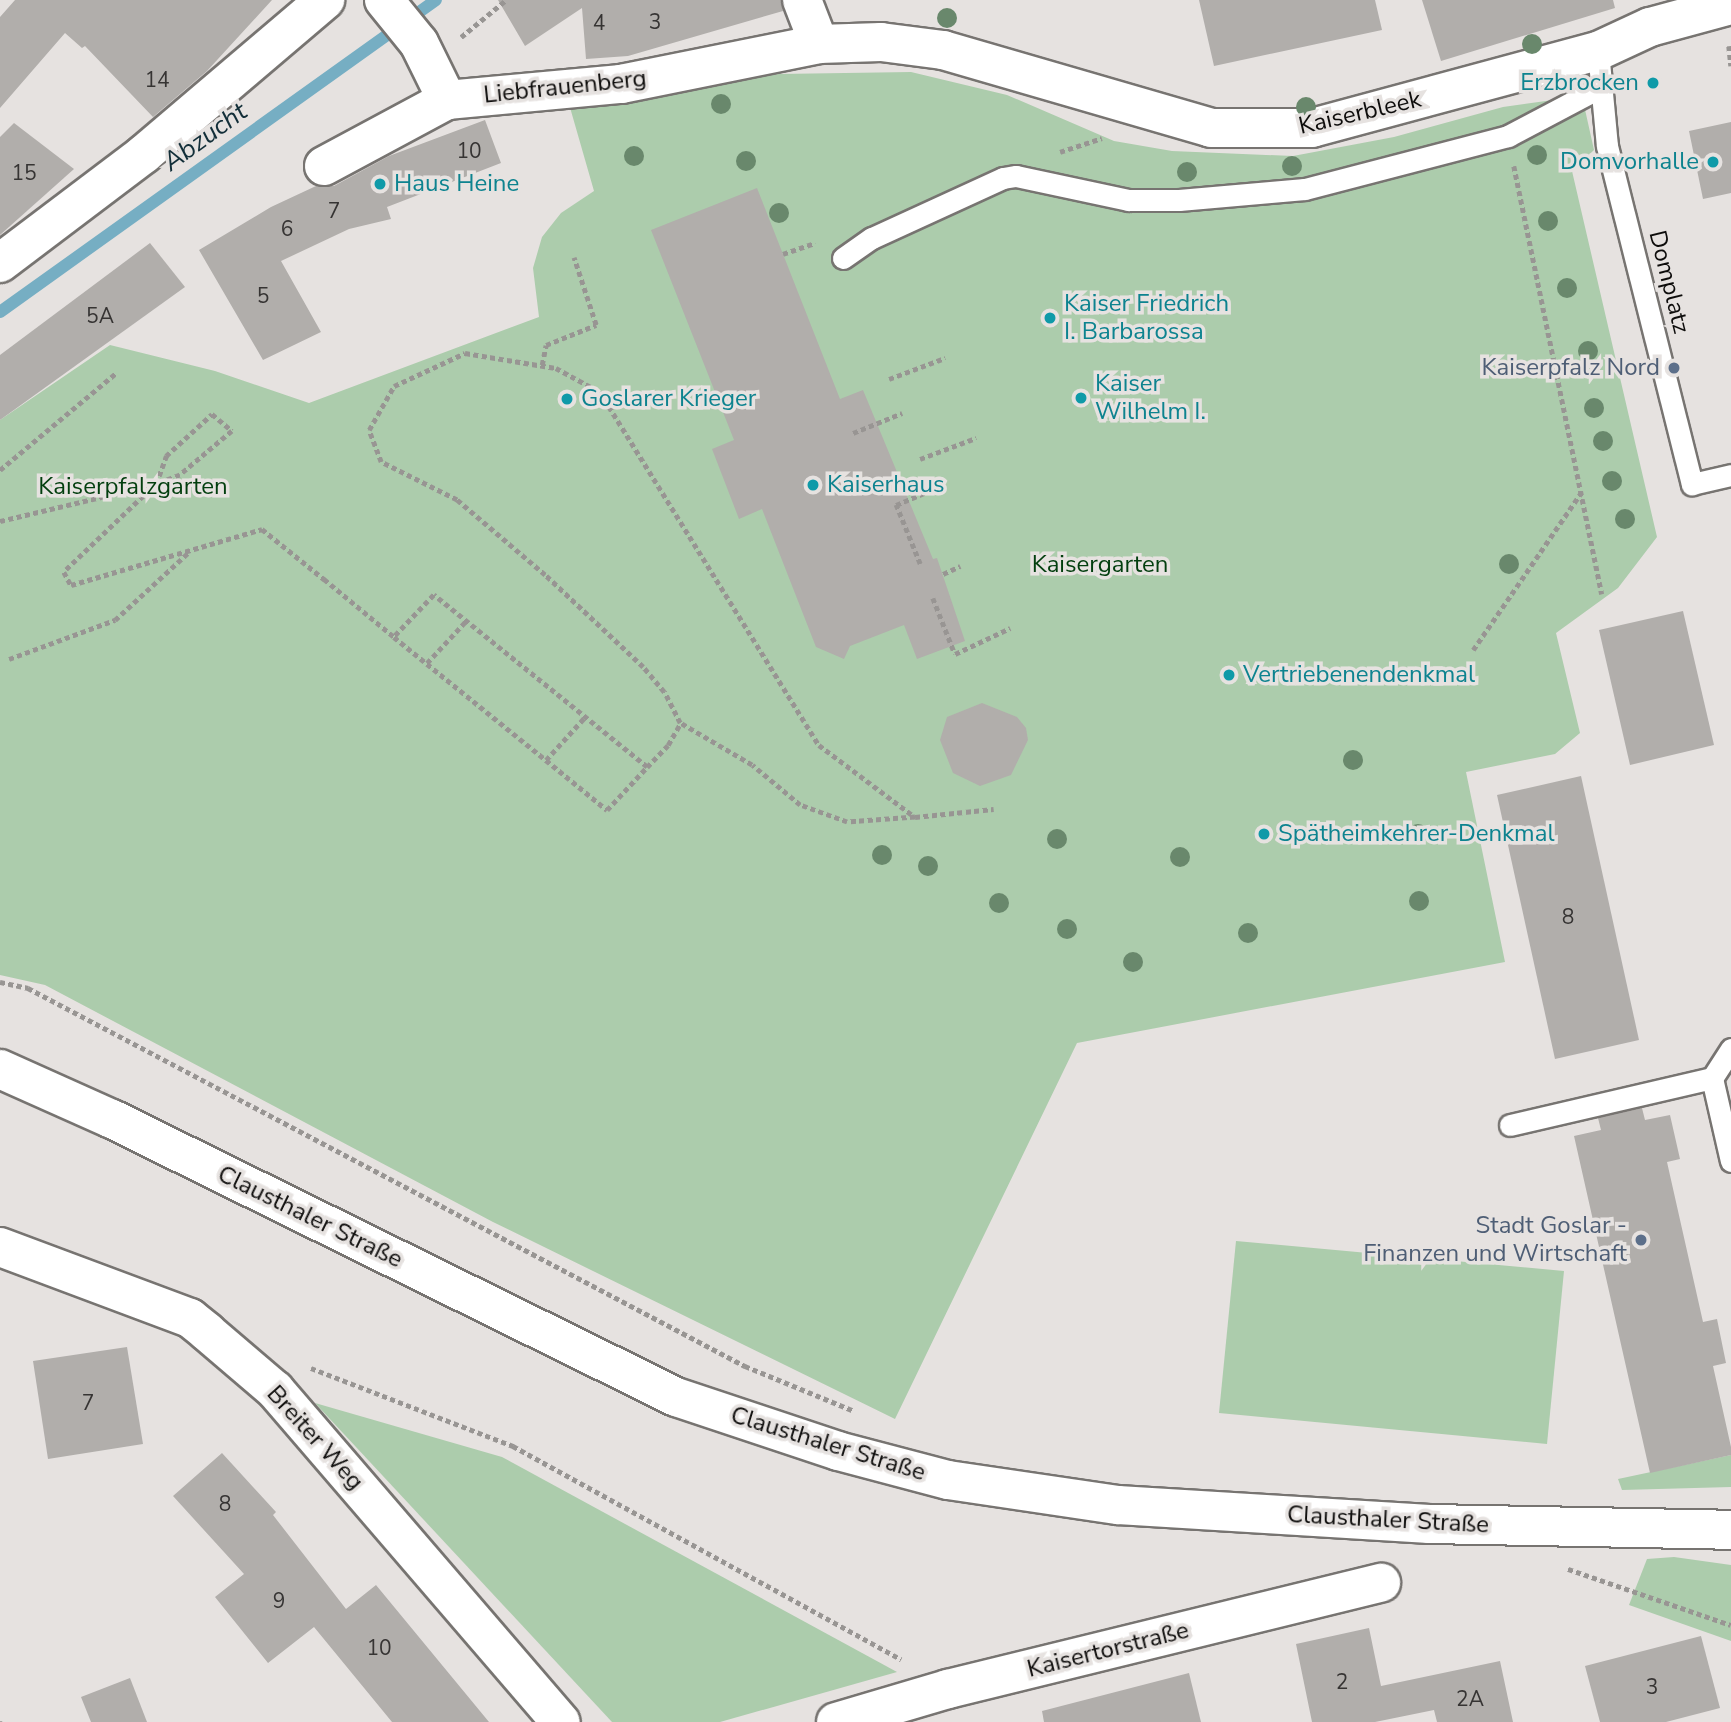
<!DOCTYPE html>
<meta charset="utf-8">
<style>
body{margin:0}
#map{position:relative;width:1731px;height:1722px;overflow:hidden;background:#e6e2e0;font-family:"Nunito Sans",sans-serif}
div>[style]{position:absolute}
[style*='--x']{left:calc(var(--x)*1px);top:calc(var(--y)*1px);width:calc(var(--w)*1px);rotate:calc(var(--a)*1deg)}
.green>*{inset:0;background:#acccac}
.stream>*{height:12px;margin:-6px;padding:0 6px;transform-origin:6px;border-radius:6px;background:#76aec3}
.building>*{inset:0;background:#b1aeab}
.path>*{height:4.5px;margin-top:-2.25px;transform-origin:0;background:repeating-linear-gradient(90deg,#989593 0 5px,transparent 0 8.5px)}
.roads{filter:drop-shadow(2px 0 #777471) drop-shadow(-2px 0 #777471) drop-shadow(0 2px #777471) drop-shadow(0 -2px #777471)}
.lane>*{height:21px;margin:-10.5px;padding:0 10.5px;transform-origin:10.5px;border-radius:10.5px;background:#fff}
.street>*{height:38px;margin:-19px;padding:0 19px;transform-origin:19px;border-radius:19px;background:#fff}
.primary>*{height:38px;margin:-19px;padding:0 19px;transform-origin:19px;border-radius:19px;background:#fff}
.trees>*{width:20px;height:20px;margin:-10px;border-radius:50%;background:#69886c}
.dots>*{width:19px;height:19px;translate:-50% -50%;box-sizing:border-box;border:4px solid #e6e2e0;border-radius:50%}
span{translate:-50% -50%;white-space:nowrap;text-align:center;line-height:1.15;-webkit-text-stroke:7px #e6e2e0;paint-order:stroke}
.number-label{font-size:21px;color:#363433}
.number-label span{-webkit-text-stroke-width:0}
.culture-label{font-size:24px;color:#0d838f}
.right{translate:-100% -50%;text-align:right}
.left{translate:0 -50%;text-align:left}
.street-label{font-size:24px;color:#0d0c0b}
.service-label{font-size:24px;color:#4e5e75}
.park-label{font-size:24px;color:#023e0e}
.water-label{font-size:26px;color:#122e38;font-style:italic}
</style>
<div id="map">
<div class="green">
<div style="clip-path:polygon(911px 72px,1007px 95px,1114px 141px,1172px 151px,1293px 156px,1394px 137px,1503px 107px,1582px 96px,1594px 150px,1572px 171px,1657px 537px,1618px 588px,1556px 633px,1580px 733px,1555px 754px,1466px 772px,1505px 962px,1077px 1043px,895px 1419px,493px 1222px,45px 985px,0 975px,0 420px,110px 345px,215px 371px,309px 403px,539px 317px,533px 268px,542px 237px,561px 213px,594px 191px,569px 104px,779px 74px)"></div>
<div style="clip-path:polygon(1236px 1241px,1564px 1271px,1547px 1444px,1219px 1413px)"></div>
<div style="clip-path:polygon(315px 1403px,502px 1457px,897px 1672px,720px 1722px,612px 1722px)"></div>
<div style="clip-path:polygon(1731px 1455px,1731px 1487px,1622px 1490px,1618px 1479px)"></div>
<div style="clip-path:polygon(1674px 1557px,1731px 1565px,1731px 1641px,1629px 1605px,1647px 1559px)"></div>
</div>
<div class="stream">
<div style="--x:0;--y:312;--w:536;--a:-35.59"></div>
</div>
<div class="building">
<div style="clip-path:polygon(15px 0,272px 0,207px 71px,153px 117px,85px 46px,82px 48px,65px 33px,0 108px,0 17px)"></div>
<div style="clip-path:polygon(498px 0,781px 0,783px 11px,628px 56px,586px 59px,582px 8px,525px 46px)"></div>
<div style="clip-path:polygon(1199px 0,1375px 0,1382px 30px,1214px 66px)"></div>
<div style="clip-path:polygon(1422px 0,1613px 0,1615px 8px,1441px 61px)"></div>
<div style="clip-path:polygon(485px 120px,501px 163px,387px 207px,391px 219px,349px 229px,281px 261px,321px 332px,263px 360px,199px 250px,271px 207px,316px 186px,334px 186px,389px 156px)"></div>
<div style="clip-path:polygon(1731px 122px,1731px 193px,1703px 199px,1689px 131px)"></div>
<div style="clip-path:polygon(14px 123px,74px 169px,0 235px,0 137px)"></div>
<div style="clip-path:polygon(757px 188px,840px 399px,863px 390px,933px 559px,937px 558px,965px 641px,917px 659px,904px 625px,850px 646px,844px 659px,816px 647px,762px 509px,739px 519px,712px 449px,734px 440px,651px 230px)"></div>
<div style="clip-path:polygon(150px 243px,185px 287px,0 420px,0 355px)"></div>
<div style="clip-path:polygon(1683px 611px,1714px 745px,1630px 765px,1599px 630px)"></div>
<div style="clip-path:polygon(982px 703px,1017px 717px,1026px 728px,1028px 740px,1011px 775px,980px 786px,953px 773px,940px 740px,947px 717px)"></div>
<div style="clip-path:polygon(1581px 776px,1639px 1040px,1555px 1059px,1497px 795px)"></div>
<div style="clip-path:polygon(1642px 1108px,1645px 1120px,1670px 1115px,1680px 1159px,1667px 1162px,1703px 1322px,1717px 1319px,1726px 1363px,1713px 1366px,1731px 1447px,1731px 1455px,1650px 1473px,1574px 1136px,1601px 1130px,1598px 1118px)"></div>
<div style="clip-path:polygon(127px 1347px,143px 1444px,48px 1459px,33px 1361px)"></div>
<div style="clip-path:polygon(222px 1453px,276px 1512px,273px 1515px,346px 1609px,376px 1585px,489px 1722px,392px 1722px,314px 1627px,268px 1663px,215px 1597px,244px 1574px,173px 1496px)"></div>
<div style="clip-path:polygon(1369px 1628px,1381px 1686px,1500px 1661px,1513px 1722px,1437px 1722px,1434px 1710px,1375px 1722px,1312px 1722px,1296px 1644px)"></div>
<div style="clip-path:polygon(1701px 1636px,1720px 1708px,1666px 1722px,1600px 1722px,1585px 1666px)"></div>
<div style="clip-path:polygon(1189px 1673px,1201px 1722px,1044px 1722px,1042px 1711px)"></div>
<div style="clip-path:polygon(130px 1678px,147px 1722px,91px 1722px,81px 1697px)"></div>
</div>
<div class="path">
<div style="--x:461;--y:37;--w:58;--a:-39.4"></div>
<div style="--x:1729;--y:46;--w:20;--a:84"></div>
<div style="--x:1060;--y:152;--w:44;--a:-18.4"></div>
<div style="--x:1514;--y:166;--w:437;--a:78.4"></div>
<div style="--x:783;--y:254;--w:34;--a:-19"></div>
<div style="--x:542;--y:365;--w:20;--a:-79"></div>
<div style="--x:546;--y:345;--w:54;--a:-21.8"></div>
<div style="--x:596;--y:325;--w:71;--a:-108.2"></div>
<div style="--x:889;--y:379;--w:60;--a:-20.6"></div>
<div style="--x:212;--y:414;--w:26;--a:40"></div>
<div style="--x:232;--y:431;--w:68;--a:139.8"></div>
<div style="--x:180;--y:475;--w:26;--a:159"></div>
<div style="--x:156;--y:484;--w:30;--a:-70"></div>
<div style="--x:166;--y:456;--w:62;--a:-42.4"></div>
<div style="--x:853;--y:433;--w:53;--a:-22.2"></div>
<div style="--x:920;--y:459;--w:60;--a:-20.6"></div>
<div style="--x:0;--y:470;--w:151;--a:-39.9"></div>
<div style="--x:0;--y:521;--w:160;--a:-13.3"></div>
<div style="--x:156;--y:484;--w:127;--a:136.3"></div>
<div style="--x:64;--y:572;--w:15;--a:62"></div>
<div style="--x:71;--y:585;--w:199;--a:-16.3"></div>
<div style="--x:262;--y:529;--w:80;--a:38.9"></div>
<div style="--x:324;--y:579;--w:91;--a:39.6"></div>
<div style="--x:394;--y:637;--w:196;--a:39"></div>
<div style="--x:546;--y:760;--w:79;--a:39.3"></div>
<div style="--x:607;--y:810;--w:59;--a:-47.1"></div>
<div style="--x:647;--y:767;--w:274;--a:-141.1"></div>
<div style="--x:434;--y:595;--w:58;--a:133.6"></div>
<div style="--x:920;--y:564;--w:64;--a:-112.1"></div>
<div style="--x:896;--y:505;--w:39;--a:-23"></div>
<div style="--x:943;--y:574;--w:19;--a:-25"></div>
<div style="--x:933;--y:598;--w:60;--a:68.6"></div>
<div style="--x:955;--y:654;--w:61;--a:-25.3"></div>
<div style="--x:1473;--y:650;--w:191;--a:-55.5"></div>
<div style="--x:9;--y:659;--w:113;--a:-20.2"></div>
<div style="--x:115;--y:620;--w:100;--a:-42.6"></div>
<div style="--x:427;--y:663;--w:57;--a:-47.1"></div>
<div style="--x:546;--y:760;--w:58;--a:-47.8"></div>
<div style="--x:647;--y:767;--w:30;--a:-46"></div>
<div style="--x:668;--y:745;--w:24;--a:-60"></div>
<div style="--x:915;--y:817;--w:68;--a:175.8"></div>
<div style="--x:847;--y:822;--w:50;--a:-160.1"></div>
<div style="--x:800;--y:805;--w:62;--a:-140.2"></div>
<div style="--x:752;--y:765;--w:83;--a:-149.7"></div>
<div style="--x:680;--y:723;--w:35;--a:-117"></div>
<div style="--x:664;--y:692;--w:33;--a:-130"></div>
<div style="--x:643;--y:667;--w:134;--a:-136.8"></div>
<div style="--x:545;--y:575;--w:116;--a:-139.6"></div>
<div style="--x:457;--y:500;--w:85;--a:-153.4"></div>
<div style="--x:381;--y:462;--w:34;--a:-111"></div>
<div style="--x:369;--y:430;--w:51;--a:-60.4"></div>
<div style="--x:394;--y:386;--w:78;--a:-24.9"></div>
<div style="--x:465;--y:353;--w:92;--a:9.4"></div>
<div style="--x:556;--y:368;--w:50;--a:28.6"></div>
<div style="--x:600;--y:392;--w:415;--a:58.2"></div>
<div style="--x:819;--y:745;--w:120;--a:36.9"></div>
<div style="--x:915;--y:817;--w:79;--a:-5.8"></div>
<div style="--x:0;--y:982;--w:29;--a:12"></div>
<div style="--x:28;--y:988;--w:811;--a:27.8"></div>
<div style="--x:745;--y:1366;--w:116;--a:22.4"></div>
<div style="--x:311;--y:1368;--w:217;--a:21.1"></div>
<div style="--x:513;--y:1446;--w:443;--a:28.8"></div>
<div style="--x:1568;--y:1569;--w:172;--a:19"></div>
<div style="--x:0;--y:1721;--w:1;--a:90"></div>
</div>
<div class="roads">
<div class="lane">
<div style="--x:1598;--y:51;--w:95;--a:84.6"></div>
<div style="--x:1607;--y:146;--w:349;--a:75.9"></div>
<div style="--x:1692;--y:484;--w:40;--a:-13"></div>
<div style="--x:843;--y:258;--w:35;--a:-35"></div>
<div style="--x:872;--y:238;--w:144;--a:-24.6"></div>
<div style="--x:1003;--y:178;--w:13;--a:-9"></div>
<div style="--x:1016;--y:176;--w:115;--a:12.1"></div>
<div style="--x:1128;--y:200;--w:51;--a:0"></div>
<div style="--x:1179;--y:200;--w:126;--a:-5"></div>
<div style="--x:1305;--y:189;--w:210;--a:-14.6"></div>
<div style="--x:1508;--y:136;--w:103;--a:-27.8"></div>
<div style="--x:1731;--y:1049;--w:35;--a:123"></div>
<div style="--x:1712;--y:1078;--w:85;--a:77.1"></div>
<div style="--x:1510;--y:1125;--w:207;--a:-13.1"></div>
</div>
<div class="street">
<div style="--x:384;--y:0;--w:55;--a:50.9"></div>
<div style="--x:419;--y:43;--w:64;--a:63.8"></div>
<div style="--x:802;--y:0;--w:47;--a:68.9"></div>
<div style="--x:324;--y:166;--w:140;--a:-28.2"></div>
<div style="--x:447;--y:100;--w:175;--a:-5.3"></div>
<div style="--x:621;--y:84;--w:202;--a:-11.4"></div>
<div style="--x:819;--y:44;--w:62;--a:-1.8"></div>
<div style="--x:881;--y:42;--w:63;--a:7.4"></div>
<div style="--x:943;--y:50;--w:279;--a:16.2"></div>
<div style="--x:1211;--y:128;--w:101;--a:0"></div>
<div style="--x:1312;--y:128;--w:296;--a:-15.1"></div>
<div style="--x:1598;--y:51;--w:57;--a:-24.8"></div>
<div style="--x:1650;--y:27;--w:84;--a:-15.2"></div>
<div style="--x:0;--y:263;--w:181;--a:-37.1"></div>
<div style="--x:144;--y:154;--w:238;--a:-40.4"></div>
<div style="--x:0;--y:1247;--w:203;--a:20.5"></div>
<div style="--x:190;--y:1318;--w:22;--a:39"></div>
<div style="--x:207;--y:1332;--w:89;--a:40.5"></div>
<div style="--x:275;--y:1390;--w:438;--a:49.3"></div>
<div style="--x:836;--y:1722;--w:117;--a:-16.4"></div>
<div style="--x:948;--y:1689;--w:446;--a:-13.8"></div>
</div>
<div class="primary">
<div style="--x:0;--y:1069;--w:123;--a:24.1"></div>
<div style="--x:112;--y:1119;--w:629;--a:26.24"></div>
<div style="--x:676;--y:1397;--w:171;--a:18.4"></div>
<div style="--x:838;--y:1451;--w:114;--a:14.8"></div>
<div style="--x:948;--y:1480;--w:172;--a:8.4"></div>
<div style="--x:1118;--y:1505;--w:312;--a:3.5"></div>
<div style="--x:1429;--y:1524;--w:302;--a:1.1"></div>
</div>
</div>
<div class="trees">
<div style="left:947px;top:18px"></div>
<div style="left:1532px;top:44px"></div>
<div style="left:721px;top:104px"></div>
<div style="left:1306px;top:107px"></div>
<div style="left:1537px;top:155px"></div>
<div style="left:634px;top:156px"></div>
<div style="left:746px;top:161px"></div>
<div style="left:1292px;top:166px"></div>
<div style="left:1187px;top:172px"></div>
<div style="left:779px;top:213px"></div>
<div style="left:1548px;top:221px"></div>
<div style="left:1567px;top:288px"></div>
<div style="left:1588px;top:351px"></div>
<div style="left:1594px;top:408px"></div>
<div style="left:1603px;top:441px"></div>
<div style="left:1612px;top:481px"></div>
<div style="left:1625px;top:519px"></div>
<div style="left:1509px;top:564px"></div>
<div style="left:1353px;top:760px"></div>
<div style="left:1418px;top:834px"></div>
<div style="left:1057px;top:839px"></div>
<div style="left:882px;top:855px"></div>
<div style="left:1180px;top:857px"></div>
<div style="left:928px;top:866px"></div>
<div style="left:1419px;top:901px"></div>
<div style="left:999px;top:903px"></div>
<div style="left:1067px;top:929px"></div>
<div style="left:1248px;top:933px"></div>
<div style="left:1133px;top:962px"></div>
</div>
<div class="dots">
<div style="left:1653px;top:83px;background:#0f9aa8"></div>
<div style="left:1713px;top:162px;background:#0f9aa8"></div>
<div style="left:380px;top:184px;background:#0f9aa8"></div>
<div style="left:1050px;top:318px;background:#0f9aa8"></div>
<div style="left:1674px;top:368px;background:#5c6f8a"></div>
<div style="left:1081px;top:398px;background:#0f9aa8"></div>
<div style="left:567px;top:399px;background:#0f9aa8"></div>
<div style="left:813px;top:485px;background:#0f9aa8"></div>
<div style="left:1229px;top:675px;background:#0f9aa8"></div>
<div style="left:1264px;top:834px;background:#0f9aa8"></div>
<div style="left:1641px;top:1240px;background:#5c6f8a"></div>
</div>
<div class="number-label">
<span style="left:655px;top:22px">3</span>
<span style="left:599px;top:23px">4</span>
<span style="left:157px;top:80px">14</span>
<span style="left:469px;top:151px">10</span>
<span style="left:24px;top:173px">15</span>
<span style="left:334px;top:211px">7</span>
<span style="left:287px;top:229px">6</span>
<span style="left:263px;top:296px">5</span>
<span style="left:100px;top:316px">5A</span>
<span style="left:1568px;top:917px">8</span>
<span style="left:88px;top:1403px">7</span>
<span style="left:225px;top:1504px">8</span>
<span style="left:279px;top:1601px">9</span>
<span style="left:379px;top:1648px">10</span>
<span style="left:1342px;top:1682px">2</span>
<span style="left:1652px;top:1687px">3</span>
<span style="left:1470px;top:1699px">2A</span>
</div>
<div class="culture-label">
<span class="right" style="left:1639px;top:83px">Erzbrocken</span>
<span class="right" style="left:1699px;top:162px">Domvorhalle</span>
<span class="left" style="left:394px;top:184px">Haus Heine</span>
<span class="left" style="left:1064px;top:318px">Kaiser Friedrich<br>I. Barbarossa</span>
<span class="left" style="left:1095px;top:398px">Kaiser<br>Wilhelm I.</span>
<span class="left" style="left:581px;top:399px">Goslarer Krieger</span>
<span class="left" style="left:827px;top:485px">Kaiserhaus</span>
<span class="left" style="left:1243px;top:675px">Vertriebenendenkmal</span>
<span class="left" style="left:1278px;top:834px">Spätheimkehrer-Denkmal</span>
</div>
<div class="street-label">
<span style="left:565px;top:87px;rotate:-6deg">Liebfrauenberg</span>
<span style="left:1360px;top:113px;rotate:-13deg">Kaiserbleek</span>
<span style="left:1669px;top:282px;rotate:76deg">Domplatz</span>
<span style="left:310px;top:1217px;rotate:26deg">Clausthaler Straße</span>
<span style="left:315px;top:1438px;rotate:48deg">Breiter Weg</span>
<span style="left:828px;top:1444px;rotate:17deg">Clausthaler Straße</span>
<span style="left:1388px;top:1520px;rotate:3deg">Clausthaler Straße</span>
<span style="left:1108px;top:1650px;rotate:-14deg">Kaisertorstraße</span>
</div>
<div class="service-label">
<span class="right" style="left:1660px;top:368px">Kaiserpfalz Nord</span>
<span class="right" style="left:1627px;top:1240px">Stadt Goslar -<br>Finanzen und Wirtschaft</span>
</div>
<div class="park-label">
<span style="left:133px;top:487px">Kaiserpfalzgarten</span>
<span style="left:1100px;top:565px">Kaisergarten</span>
</div>
<div class="water-label">
<span style="left:205px;top:137px;rotate:-36deg">Abzucht</span>
</div>
</div>
